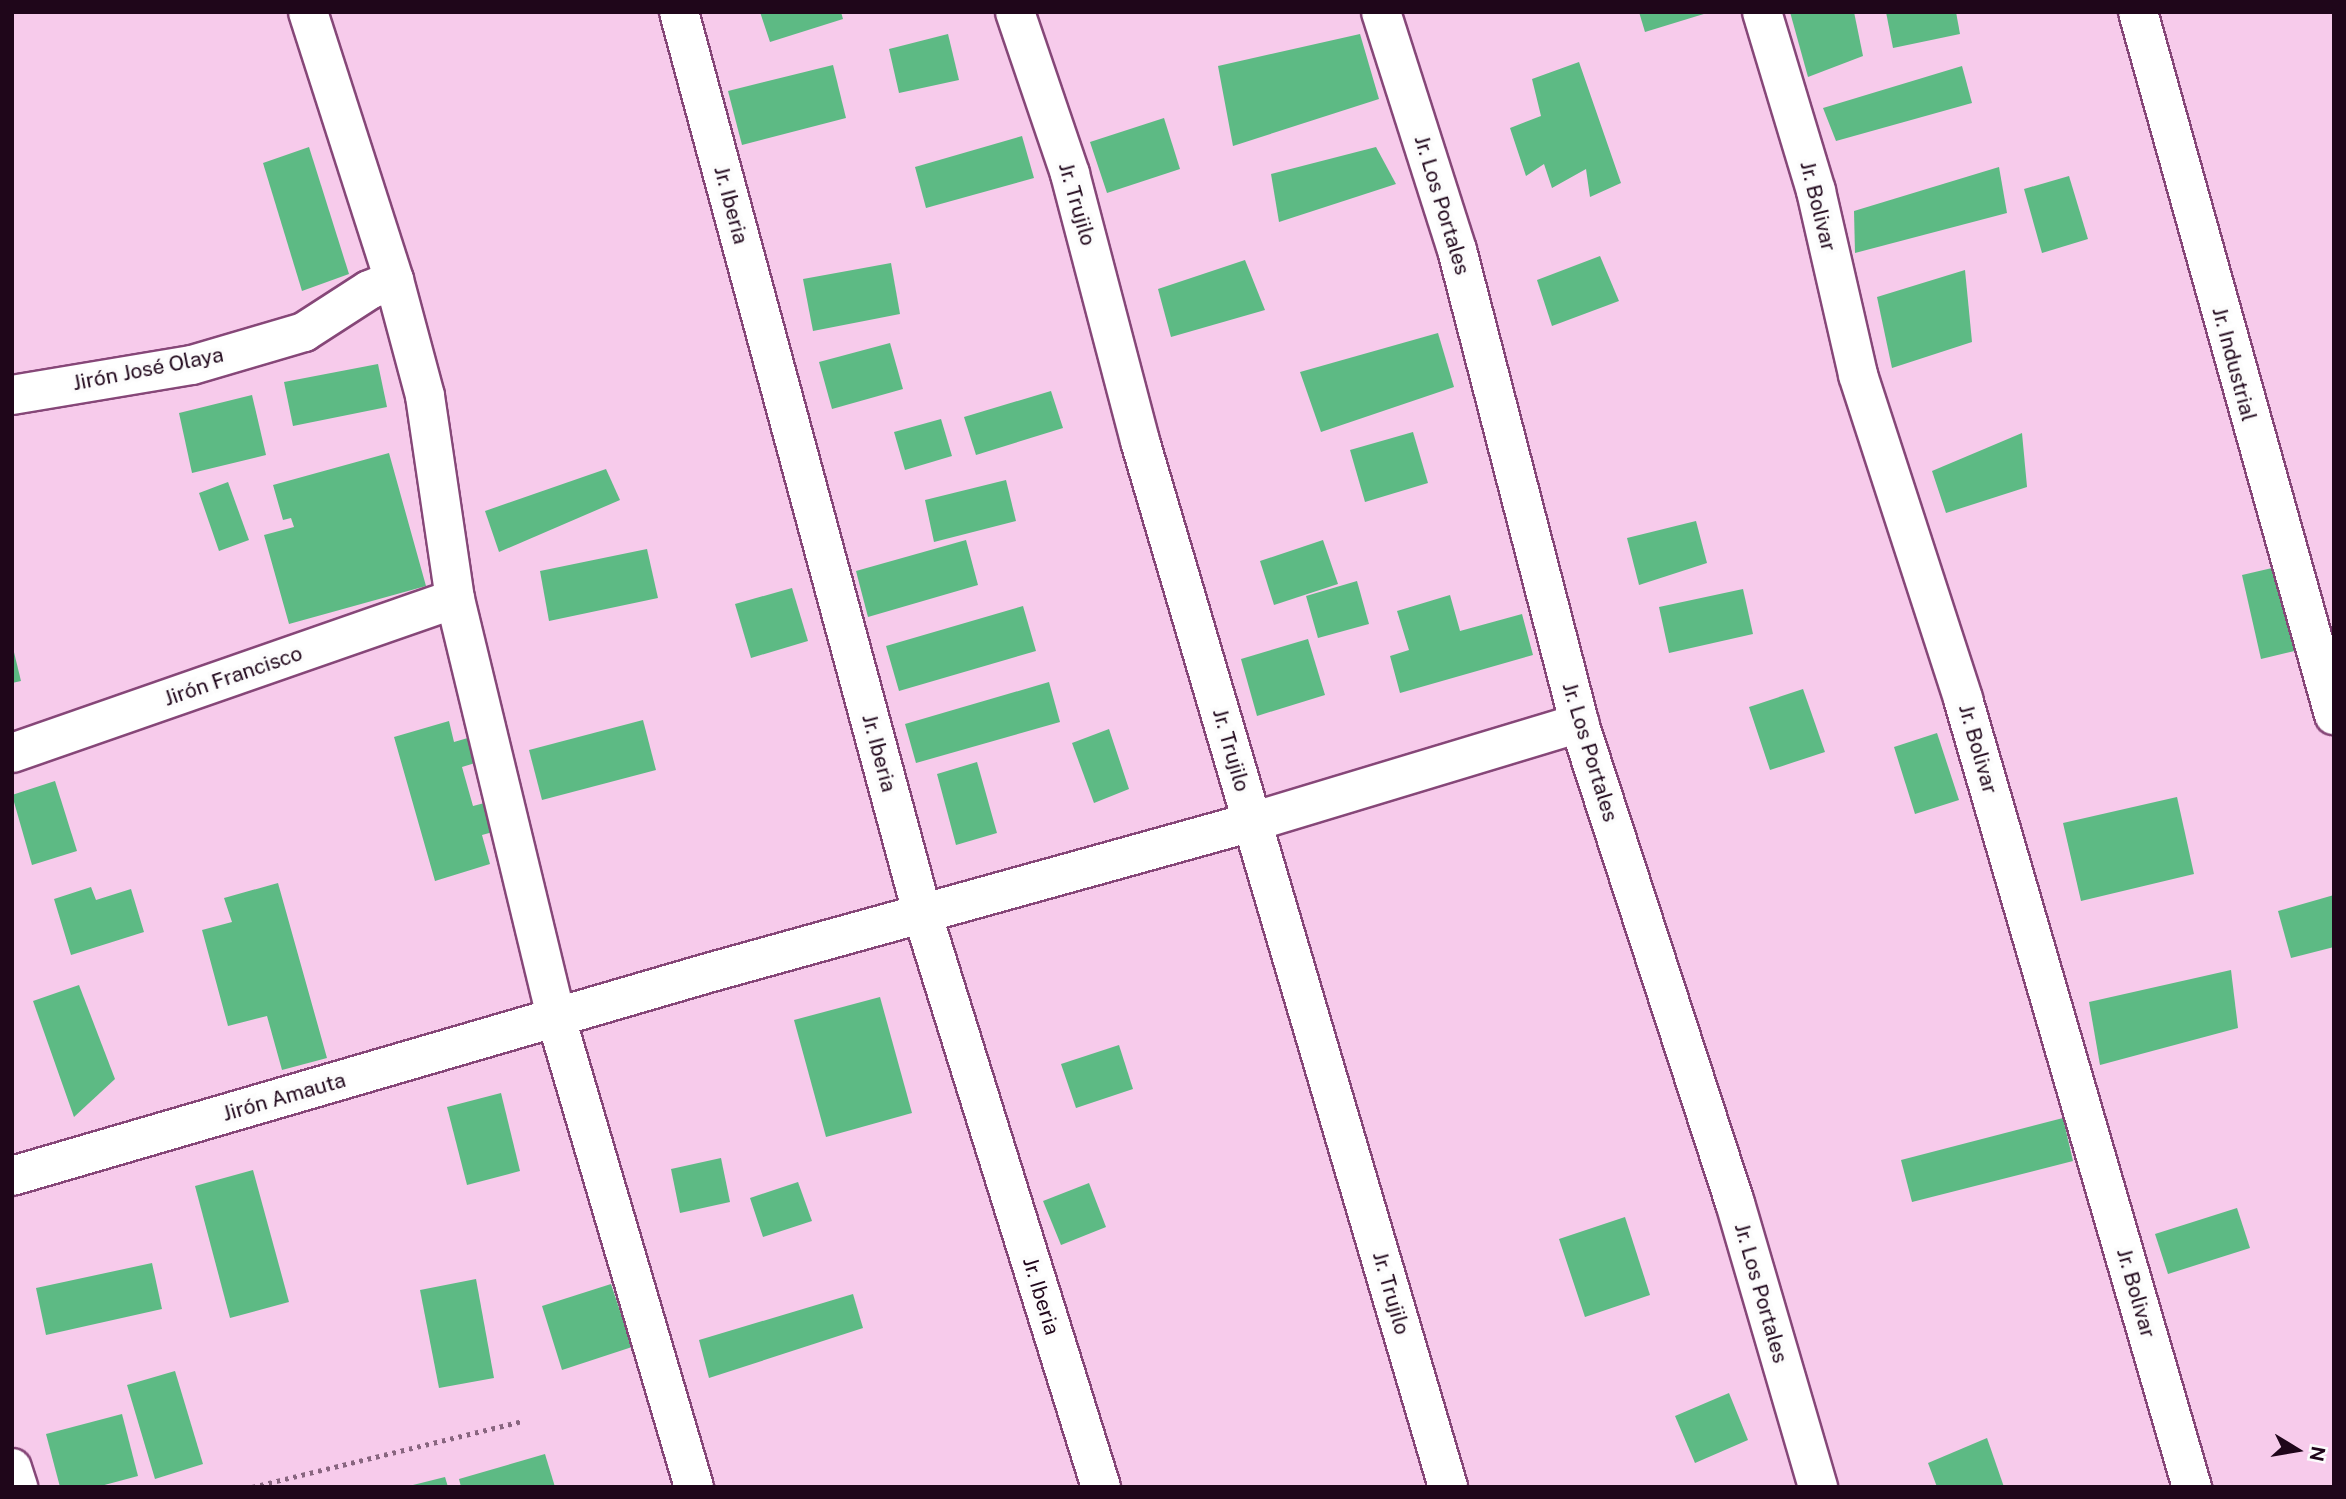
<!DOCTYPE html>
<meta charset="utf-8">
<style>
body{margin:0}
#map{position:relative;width:2346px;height:1499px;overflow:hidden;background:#f7cbeb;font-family:"Public Sans",sans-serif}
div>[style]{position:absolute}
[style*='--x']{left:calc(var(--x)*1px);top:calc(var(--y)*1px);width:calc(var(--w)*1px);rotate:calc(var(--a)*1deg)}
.building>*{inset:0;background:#5dba84}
.path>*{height:4.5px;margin-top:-2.25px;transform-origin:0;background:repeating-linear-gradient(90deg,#88657f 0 3.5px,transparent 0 8.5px)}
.roads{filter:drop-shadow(2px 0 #864778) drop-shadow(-2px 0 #864778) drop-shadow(0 2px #864778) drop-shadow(0 -2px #864778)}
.minor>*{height:38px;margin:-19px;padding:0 19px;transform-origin:19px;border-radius:19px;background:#fff}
span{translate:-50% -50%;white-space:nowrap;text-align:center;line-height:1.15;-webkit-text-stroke:7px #fcfcfc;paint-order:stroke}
.street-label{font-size:21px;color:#1f061a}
.frame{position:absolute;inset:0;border:14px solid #1f061a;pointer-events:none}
.north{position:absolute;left:2262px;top:1415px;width:70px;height:70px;-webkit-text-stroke:5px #fcfcfc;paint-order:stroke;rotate:101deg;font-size:19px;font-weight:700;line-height:28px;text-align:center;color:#1f061a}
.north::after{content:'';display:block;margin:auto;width:24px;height:32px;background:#1f061a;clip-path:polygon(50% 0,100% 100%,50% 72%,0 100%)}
</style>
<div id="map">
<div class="building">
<div style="clip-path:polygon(760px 12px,841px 12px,843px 19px,770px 42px)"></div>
<div style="clip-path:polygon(1639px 12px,1706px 12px,1707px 13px,1645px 32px)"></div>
<div style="clip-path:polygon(1790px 12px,1854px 12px,1863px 56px,1808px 77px)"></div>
<div style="clip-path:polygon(1886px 12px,1956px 12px,1960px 34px,1893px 48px)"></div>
<div style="clip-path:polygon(948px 34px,959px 80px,899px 93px,889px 49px)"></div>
<div style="clip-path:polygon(1360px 34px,1379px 99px,1233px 146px,1218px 66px)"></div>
<div style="clip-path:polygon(1579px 62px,1621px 183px,1590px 197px,1586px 169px,1552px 188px,1544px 164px,1526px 176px,1510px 128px,1541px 116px,1532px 79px)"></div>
<div style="clip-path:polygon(833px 65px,846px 118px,742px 145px,728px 91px)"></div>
<div style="clip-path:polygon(1962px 66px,1972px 103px,1836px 141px,1823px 108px)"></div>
<div style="clip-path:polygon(1164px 118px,1180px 169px,1107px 193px,1090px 142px)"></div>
<div style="clip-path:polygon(1022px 136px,1034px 178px,926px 208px,915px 167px)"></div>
<div style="clip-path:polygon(309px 147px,349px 274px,302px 291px,263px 163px)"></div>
<div style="clip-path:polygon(1376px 147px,1396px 184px,1279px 222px,1271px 174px)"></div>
<div style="clip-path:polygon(1999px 167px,2007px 213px,1855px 253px,1854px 211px)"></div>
<div style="clip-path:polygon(2069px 176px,2088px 239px,2042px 253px,2024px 189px)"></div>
<div style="clip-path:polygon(1600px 256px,1619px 301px,1552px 326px,1537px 280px)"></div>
<div style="clip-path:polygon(1245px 260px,1265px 310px,1171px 337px,1158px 289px)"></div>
<div style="clip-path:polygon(891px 263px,900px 314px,813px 331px,803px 279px)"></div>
<div style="clip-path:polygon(1965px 270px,1972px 342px,1892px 368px,1877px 297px)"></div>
<div style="clip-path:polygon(1438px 333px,1454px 387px,1321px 432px,1300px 372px)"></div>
<div style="clip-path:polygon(890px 343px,903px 389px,832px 409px,819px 362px)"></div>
<div style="clip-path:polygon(378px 364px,387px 407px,293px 426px,284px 382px)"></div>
<div style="clip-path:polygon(1051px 391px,1063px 428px,976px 455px,964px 417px)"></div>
<div style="clip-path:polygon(252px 395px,266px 455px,192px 473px,179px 413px)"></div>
<div style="clip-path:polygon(941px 419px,952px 456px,905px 470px,894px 432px)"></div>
<div style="clip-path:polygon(1413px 432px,1428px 483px,1365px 502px,1350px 450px)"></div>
<div style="clip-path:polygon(2022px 433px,2027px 487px,1946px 513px,1932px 471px)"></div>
<div style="clip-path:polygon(389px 453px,426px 586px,289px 624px,264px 535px,294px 527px,291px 518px,283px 520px,273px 485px)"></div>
<div style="clip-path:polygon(606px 469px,620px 500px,499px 552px,485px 511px)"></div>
<div style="clip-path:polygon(1006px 480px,1016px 521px,934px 542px,925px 500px)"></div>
<div style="clip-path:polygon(228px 482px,249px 540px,219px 551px,199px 493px)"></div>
<div style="clip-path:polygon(1696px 521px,1707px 563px,1639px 585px,1627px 538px)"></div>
<div style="clip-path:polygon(966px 540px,978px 585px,868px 617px,856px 571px)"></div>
<div style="clip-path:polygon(1323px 540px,1338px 584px,1274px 605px,1260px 561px)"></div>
<div style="clip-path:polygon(647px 549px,658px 598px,549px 621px,540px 571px)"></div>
<div style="clip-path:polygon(2285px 565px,2303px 649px,2261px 659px,2242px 575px)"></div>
<div style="clip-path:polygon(1357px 581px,1369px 624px,1318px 638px,1306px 596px)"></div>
<div style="clip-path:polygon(792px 588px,808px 641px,751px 658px,735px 604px)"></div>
<div style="clip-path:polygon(1743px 589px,1753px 634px,1669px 653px,1659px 607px)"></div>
<div style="clip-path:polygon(1450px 595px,1460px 631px,1522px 614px,1533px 655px,1400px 693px,1390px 656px,1409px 650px,1397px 611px)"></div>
<div style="clip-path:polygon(1023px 606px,1036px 651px,899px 691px,886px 646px)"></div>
<div style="clip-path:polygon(1308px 639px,1325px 695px,1257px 716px,1241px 659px)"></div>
<div style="clip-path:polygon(12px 644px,21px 681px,12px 683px)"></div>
<div style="clip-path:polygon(1049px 682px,1060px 722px,916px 763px,905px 724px)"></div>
<div style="clip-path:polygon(1803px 689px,1825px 752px,1770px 770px,1749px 707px)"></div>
<div style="clip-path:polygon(643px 720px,656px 770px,542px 800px,529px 750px)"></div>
<div style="clip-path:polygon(449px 721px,454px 742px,478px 735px,485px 760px,462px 767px,473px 806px,492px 801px,500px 830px,482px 835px,490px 864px,435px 881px,394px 737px)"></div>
<div style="clip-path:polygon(1109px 729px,1129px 789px,1094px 803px,1072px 743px)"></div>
<div style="clip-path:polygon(1937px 733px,1959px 800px,1915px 814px,1894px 747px)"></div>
<div style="clip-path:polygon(977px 762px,997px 833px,956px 845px,937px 774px)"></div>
<div style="clip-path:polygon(55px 781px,77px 851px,32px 865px,12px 795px)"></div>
<div style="clip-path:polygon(2177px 797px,2194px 874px,2081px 901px,2063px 823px)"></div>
<div style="clip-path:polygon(278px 883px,327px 1058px,282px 1070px,267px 1016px,228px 1026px,202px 930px,232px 922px,224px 898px)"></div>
<div style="clip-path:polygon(91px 887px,96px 900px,131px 889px,144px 932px,71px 955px,54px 899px)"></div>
<div style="clip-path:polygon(2334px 895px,2334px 947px,2291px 958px,2278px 911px)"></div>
<div style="clip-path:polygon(2231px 970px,2238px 1028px,2100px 1065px,2089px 1002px)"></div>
<div style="clip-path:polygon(79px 985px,115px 1079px,74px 1117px,33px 1001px)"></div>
<div style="clip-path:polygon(880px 997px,912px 1113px,826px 1137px,794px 1020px)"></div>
<div style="clip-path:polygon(1119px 1045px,1133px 1089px,1076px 1108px,1061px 1064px)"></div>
<div style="clip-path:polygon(501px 1093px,520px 1171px,467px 1185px,447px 1107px)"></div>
<div style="clip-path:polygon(2063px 1118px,2073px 1161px,1912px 1202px,1901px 1160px)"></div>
<div style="clip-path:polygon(721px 1158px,730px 1202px,680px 1213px,671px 1169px)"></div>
<div style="clip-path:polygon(253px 1170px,289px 1302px,230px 1318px,195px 1186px)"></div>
<div style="clip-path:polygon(798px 1182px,812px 1221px,763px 1237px,750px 1198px)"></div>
<div style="clip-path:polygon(1089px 1183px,1106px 1227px,1061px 1245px,1043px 1201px)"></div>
<div style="clip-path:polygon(2237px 1208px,2250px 1248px,2168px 1274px,2155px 1234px)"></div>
<div style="clip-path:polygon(1625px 1217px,1650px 1295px,1585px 1317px,1559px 1239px)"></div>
<div style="clip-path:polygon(152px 1263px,162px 1309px,46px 1335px,36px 1288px)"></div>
<div style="clip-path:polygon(476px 1279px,494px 1378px,439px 1388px,420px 1290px)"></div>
<div style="clip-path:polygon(611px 1284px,632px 1347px,562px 1370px,542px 1306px)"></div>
<div style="clip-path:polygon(853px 1294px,863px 1328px,709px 1378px,699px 1340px)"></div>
<div style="clip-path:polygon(175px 1371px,203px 1464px,155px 1479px,127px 1385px)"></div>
<div style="clip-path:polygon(1729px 1393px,1748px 1440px,1695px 1463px,1675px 1416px)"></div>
<div style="clip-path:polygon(122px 1414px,138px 1476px,97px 1487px,60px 1487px,46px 1434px)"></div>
<div style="clip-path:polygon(1987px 1438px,2004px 1487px,1937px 1487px,1928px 1463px)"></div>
<div style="clip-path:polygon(545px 1454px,555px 1487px,461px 1487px,459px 1479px)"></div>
<div style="clip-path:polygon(445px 1477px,448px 1487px,409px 1487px,409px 1486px)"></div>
</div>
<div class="path">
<div style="--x:252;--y:1487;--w:279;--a:-13.7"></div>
</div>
<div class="roads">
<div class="minor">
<div style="--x:308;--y:12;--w:281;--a:72.2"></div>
<div style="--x:394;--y:280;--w:120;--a:75"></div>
<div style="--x:425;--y:396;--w:205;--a:81.6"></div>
<div style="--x:455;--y:599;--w:431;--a:76.4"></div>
<div style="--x:556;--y:1018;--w:489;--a:73.6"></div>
<div style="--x:679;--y:12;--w:936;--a:74.9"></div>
<div style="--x:923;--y:916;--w:598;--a:72.69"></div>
<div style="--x:1015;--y:12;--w:171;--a:71.2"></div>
<div style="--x:1070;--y:174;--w:276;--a:75.3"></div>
<div style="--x:1140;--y:441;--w:1090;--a:73.59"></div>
<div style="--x:1381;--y:12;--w:250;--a:72.3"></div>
<div style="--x:1457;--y:250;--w:488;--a:75.5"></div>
<div style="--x:1579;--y:723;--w:505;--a:72"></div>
<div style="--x:1735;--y:1203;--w:296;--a:73.7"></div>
<div style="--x:1762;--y:12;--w:187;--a:73.2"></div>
<div style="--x:1816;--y:191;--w:189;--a:77.1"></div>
<div style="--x:1858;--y:375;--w:341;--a:72"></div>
<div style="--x:1963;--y:699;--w:821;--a:73.8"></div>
<div style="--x:2138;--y:12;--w:730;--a:74.42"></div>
<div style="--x:12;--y:395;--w:182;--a:-9.5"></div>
<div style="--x:192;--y:365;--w:117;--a:-16.4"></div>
<div style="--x:304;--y:332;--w:77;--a:-32.9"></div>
<div style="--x:369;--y:290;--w:27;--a:-22"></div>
<div style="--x:12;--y:753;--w:469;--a:-19.2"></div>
<div style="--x:12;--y:1176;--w:725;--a:-16.26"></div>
<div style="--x:708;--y:973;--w:565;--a:-15.51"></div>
<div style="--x:1252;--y:822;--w:342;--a:-16.8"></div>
<div style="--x:12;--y:1468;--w:20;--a:72"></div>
</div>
</div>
<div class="street-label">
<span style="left:1077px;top:204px;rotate:74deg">Jr. Trujilo</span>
<span style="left:731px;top:205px;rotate:75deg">Jr. Iberia</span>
<span style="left:1442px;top:205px;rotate:73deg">Jr. Los Portales</span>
<span style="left:1818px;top:206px;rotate:76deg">Jr. Bolivar</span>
<span style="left:2234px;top:364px;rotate:75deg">Jr. Industrial</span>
<span style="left:148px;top:369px;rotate:-11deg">Jirón José Olaya</span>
<span style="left:233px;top:676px;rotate:-19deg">Jirón Francisco</span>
<span style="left:1978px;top:749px;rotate:74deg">Jr. Bolivar</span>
<span style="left:1231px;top:750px;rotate:74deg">Jr. Trujilo</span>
<span style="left:1590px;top:752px;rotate:73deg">Jr. Los Portales</span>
<span style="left:879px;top:753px;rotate:75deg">Jr. Iberia</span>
<span style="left:284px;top:1097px;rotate:-16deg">Jirón Amauta</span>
<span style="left:1391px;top:1293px;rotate:74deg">Jr. Trujilo</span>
<span style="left:1761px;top:1293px;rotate:74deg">Jr. Los Portales</span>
<span style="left:2136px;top:1293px;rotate:74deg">Jr. Bolivar</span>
<span style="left:1041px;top:1296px;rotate:73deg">Jr. Iberia</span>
</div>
<div class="frame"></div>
<div class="north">N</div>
</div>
